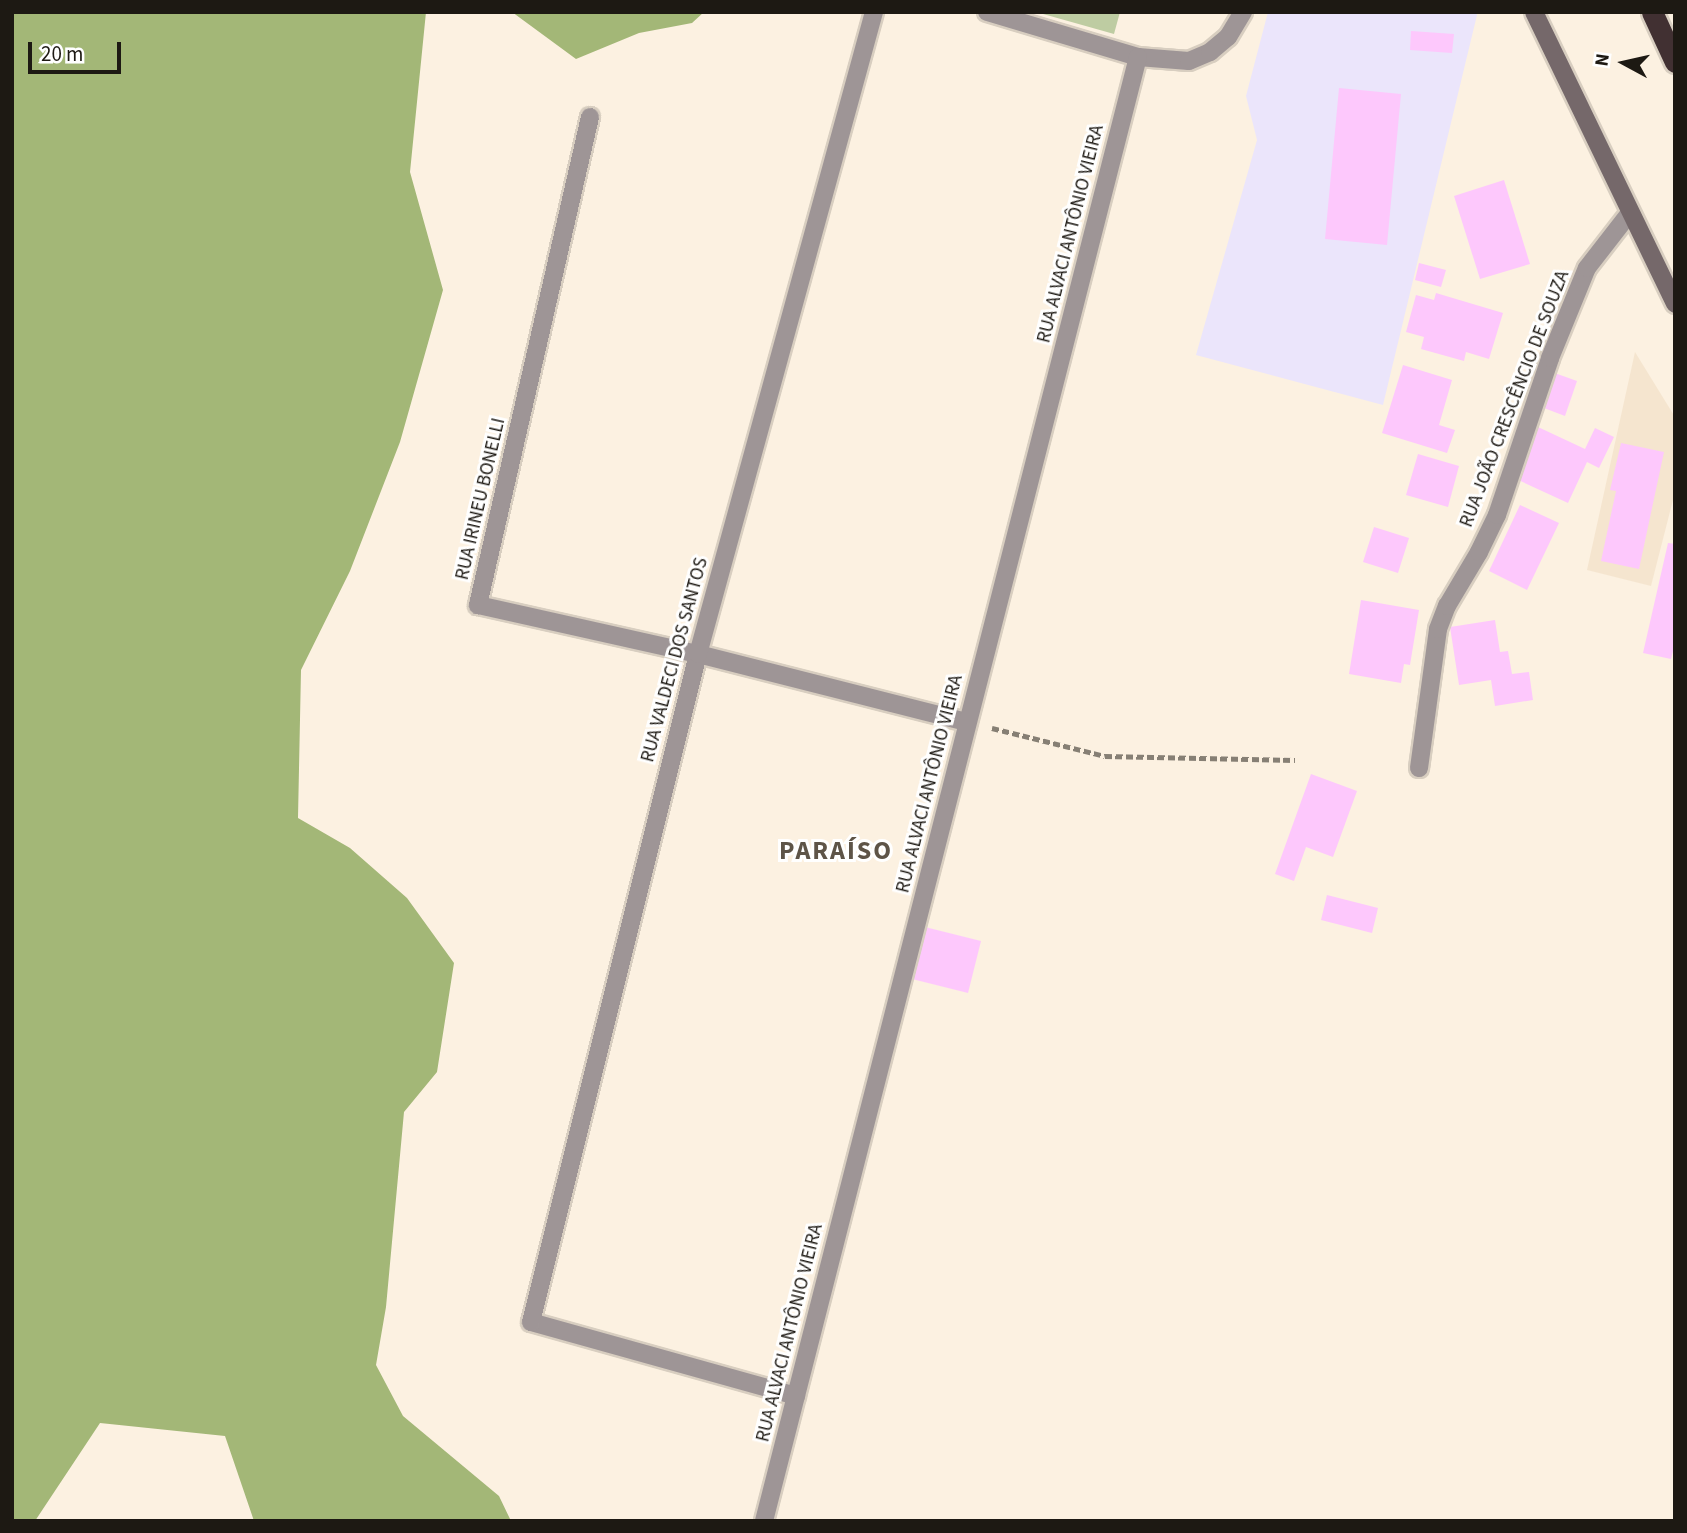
<!DOCTYPE html>
<meta charset="utf-8">
<style>
body{margin:0}
#map{position:relative;width:1687px;height:1533px;overflow:hidden;background:#fcf1e1;font-family:"Source Sans 3",sans-serif}
div>[style]{position:absolute}
[style*='--x']{left:calc(var(--x)*1px);top:calc(var(--y)*1px);width:calc(var(--w)*1px);rotate:calc(var(--a)*1deg)}
.built>*{inset:0;background:#f5e5cf}
.industrial>*{inset:0;background:#ebe5fb}
.green>*{inset:0;background:#becca2}
.forest>*{inset:0;background:#a3b777}
.building>*{inset:0;background:#fdc8fc}
.path>*{height:4.5px;margin-top:-2.25px;transform-origin:0;background:repeating-linear-gradient(90deg,#867f74 0 7px,transparent 0 10.5px)}
.roads{filter:drop-shadow(2px 0 #d8cec0) drop-shadow(-2px 0 #d8cec0) drop-shadow(0 2px #d8cec0) drop-shadow(0 -2px #d8cec0)}
.minor>*{height:18px;margin:-9px;padding:0 9px;transform-origin:9px;border-radius:9px;background:#9e9596}
.secondary>*{height:18px;margin:-9px;padding:0 9px;transform-origin:9px;border-radius:9px;background:#75686a}
.motorway>*{height:21px;margin:-10.5px;padding:0 10.5px;transform-origin:10.5px;border-radius:10.5px;background:#413032}
span{translate:-50% -50%;white-space:nowrap;text-align:center;line-height:1.15;-webkit-text-stroke:6px #fff;paint-order:stroke}
.street-label{font-size:19px;color:#1d1913}
.district-label{font-size:26px;color:#5e5447;font-weight:700;letter-spacing:2px}
.frame{position:absolute;inset:0;border:14px solid #1d1913;pointer-events:none}
.north{position:absolute;left:1589px;top:28px;width:70px;height:70px;-webkit-text-stroke:5px #fff;paint-order:stroke;rotate:278deg;font-size:19px;font-weight:700;line-height:28px;text-align:center;color:#1d1913}
.north::after{content:'';display:block;margin:auto;width:24px;height:32px;background:#1d1913;clip-path:polygon(50% 0,100% 100%,50% 72%,0 100%)}
.scale{position:absolute;left:28px;top:42px;width:93px;height:32px;box-sizing:border-box;border:4px solid #1d1913;border-top:0;padding-left:9px;font-size:21px;line-height:24px;white-space:nowrap;color:#1d1913;-webkit-text-stroke:5px #fff;paint-order:stroke}
</style>
<div id="map">
<div class="built">
<div style="clip-path:polygon(1635px 352px,1675px 417px,1675px 492px,1651px 586px,1587px 570px)"></div>
</div>
<div class="industrial">
<div style="clip-path:polygon(1268px 12px,1476px 12px,1477px 15px,1383px 405px,1196px 355px,1257px 140px,1246px 96px)"></div>
</div>
<div class="green">
<div style="clip-path:polygon(1036px 12px,1120px 12px,1114px 34px)"></div>
</div>
<div class="forest">
<div style="clip-path:polygon(12px 12px,426px 12px,410px 172px,443px 290px,400px 442px,350px 571px,301px 670px,298px 818px,350px 848px,407px 898px,454px 963px,437px 1072px,404px 1112px,386px 1307px,376px 1365px,403px 1416px,499px 1496px,511px 1521px,254px 1521px,225px 1436px,100px 1423px,35px 1521px,12px 1521px)"></div>
<div style="clip-path:polygon(512px 12px,704px 12px,692px 23px,639px 33px,576px 59px)"></div>
</div>
<div class="building">
<div style="clip-path:polygon(1411px 31px,1454px 34px,1452px 53px,1410px 50px)"></div>
<div style="clip-path:polygon(1339px 88px,1401px 94px,1387px 245px,1325px 239px)"></div>
<div style="clip-path:polygon(1504px 180px,1530px 264px,1480px 279px,1454px 196px)"></div>
<div style="clip-path:polygon(1419px 263px,1446px 270px,1441px 287px,1415px 280px)"></div>
<div style="clip-path:polygon(1436px 293px,1503px 313px,1489px 359px,1466px 352px,1464px 361px,1421px 349px,1424px 337px,1406px 332px,1416px 295px,1434px 300px)"></div>
<div style="clip-path:polygon(1403px 365px,1452px 380px,1439px 425px,1455px 430px,1447px 453px,1382px 433px)"></div>
<div style="clip-path:polygon(1549px 371px,1577px 381px,1565px 416px,1536px 405px)"></div>
<div style="clip-path:polygon(1538px 427px,1585px 449px,1595px 428px,1614px 437px,1599px 468px,1587px 462px,1568px 503px,1514px 478px)"></div>
<div style="clip-path:polygon(1621px 443px,1664px 452px,1639px 569px,1601px 561px,1616px 491px,1610px 490px)"></div>
<div style="clip-path:polygon(1418px 454px,1459px 466px,1448px 507px,1406px 495px)"></div>
<div style="clip-path:polygon(1520px 505px,1559px 523px,1527px 590px,1489px 571px)"></div>
<div style="clip-path:polygon(1374px 527px,1409px 538px,1398px 573px,1363px 562px)"></div>
<div style="clip-path:polygon(1668px 543px,1675px 544px,1675px 643px,1671px 659px,1643px 653px)"></div>
<div style="clip-path:polygon(1361px 600px,1419px 610px,1410px 665px,1404px 664px,1401px 683px,1349px 674px)"></div>
<div style="clip-path:polygon(1495px 620px,1500px 652px,1508px 651px,1512px 674px,1529px 672px,1533px 700px,1495px 706px,1491px 680px,1459px 685px,1450px 627px)"></div>
<div style="clip-path:polygon(1311px 774px,1357px 791px,1333px 857px,1306px 847px,1294px 881px,1275px 874px)"></div>
<div style="clip-path:polygon(1327px 895px,1378px 908px,1372px 933px,1321px 920px)"></div>
<div style="clip-path:polygon(925px 927px,981px 941px,968px 993px,912px 979px)"></div>
</div>
<div class="path">
<div style="--x:992;--y:728;--w:116;--a:13.9"></div>
<div style="--x:1105;--y:756;--w:190;--a:1.2"></div>
</div>
<div class="roads">
<div class="minor">
<div style="--x:987;--y:12;--w:158;--a:16.6"></div>
<div style="--x:1138;--y:57;--w:51;--a:4.5"></div>
<div style="--x:1189;--y:61;--w:23;--a:-23"></div>
<div style="--x:1210;--y:52;--w:23;--a:-40"></div>
<div style="--x:1228;--y:37;--w:29;--a:-59"></div>
<div style="--x:590;--y:117;--w:501;--a:102.93"></div>
<div style="--x:478;--y:605;--w:225;--a:12.6"></div>
<div style="--x:698;--y:654;--w:277;--a:14.2"></div>
<div style="--x:1419;--y:768;--w:140;--a:-82.2"></div>
<div style="--x:1438;--y:629;--w:25;--a:-69"></div>
<div style="--x:1447;--y:606;--w:63;--a:-59.3"></div>
<div style="--x:1479;--y:552;--w:41;--a:-64.1"></div>
<div style="--x:1497;--y:515;--w:166;--a:-71.3"></div>
<div style="--x:1550;--y:358;--w:97;--a:-67.7"></div>
<div style="--x:1587;--y:268;--w:68;--a:-52.1"></div>
<div style="--x:796;--y:1396;--w:275;--a:-164.4"></div>
<div style="--x:531;--y:1322;--w:689;--a:-75.96"></div>
<div style="--x:698;--y:654;--w:666;--a:-74.67"></div>
<div style="--x:764;--y:1521;--w:1511;--a:-75.67"></div>
</div>
<div class="secondary">
<div style="--x:1534;--y:12;--w:324;--a:64.2"></div>
</div>
<div class="motorway">
<div style="--x:1652;--y:12;--w:55;--a:65.3"></div>
</div>
</div>
<div class="street-label">
<span style="left:1071px;top:234px;rotate:-76deg">RUA ALVACI ANTÔNIO VIEIRA</span>
<span style="left:1515px;top:399px;rotate:-69deg">RUA JOÃO CRESCÊNCIO DE SOUZA</span>
<span style="left:481px;top:499px;rotate:-77deg">RUA IRINEU BONELLI</span>
<span style="left:675px;top:660px;rotate:-75deg">RUA VALDECI DOS SANTOS</span>
<span style="left:930px;top:784px;rotate:-76deg">RUA ALVACI ANTÔNIO VIEIRA</span>
<span style="left:790px;top:1333px;rotate:-76deg">RUA ALVACI ANTÔNIO VIEIRA</span>
</div>
<div class="district-label">
<span style="left:836px;top:851px">PARAÍSO</span>
</div>
<div class="frame"></div>
<div class="north">N</div>
<div class="scale">20 m</div>
</div>
